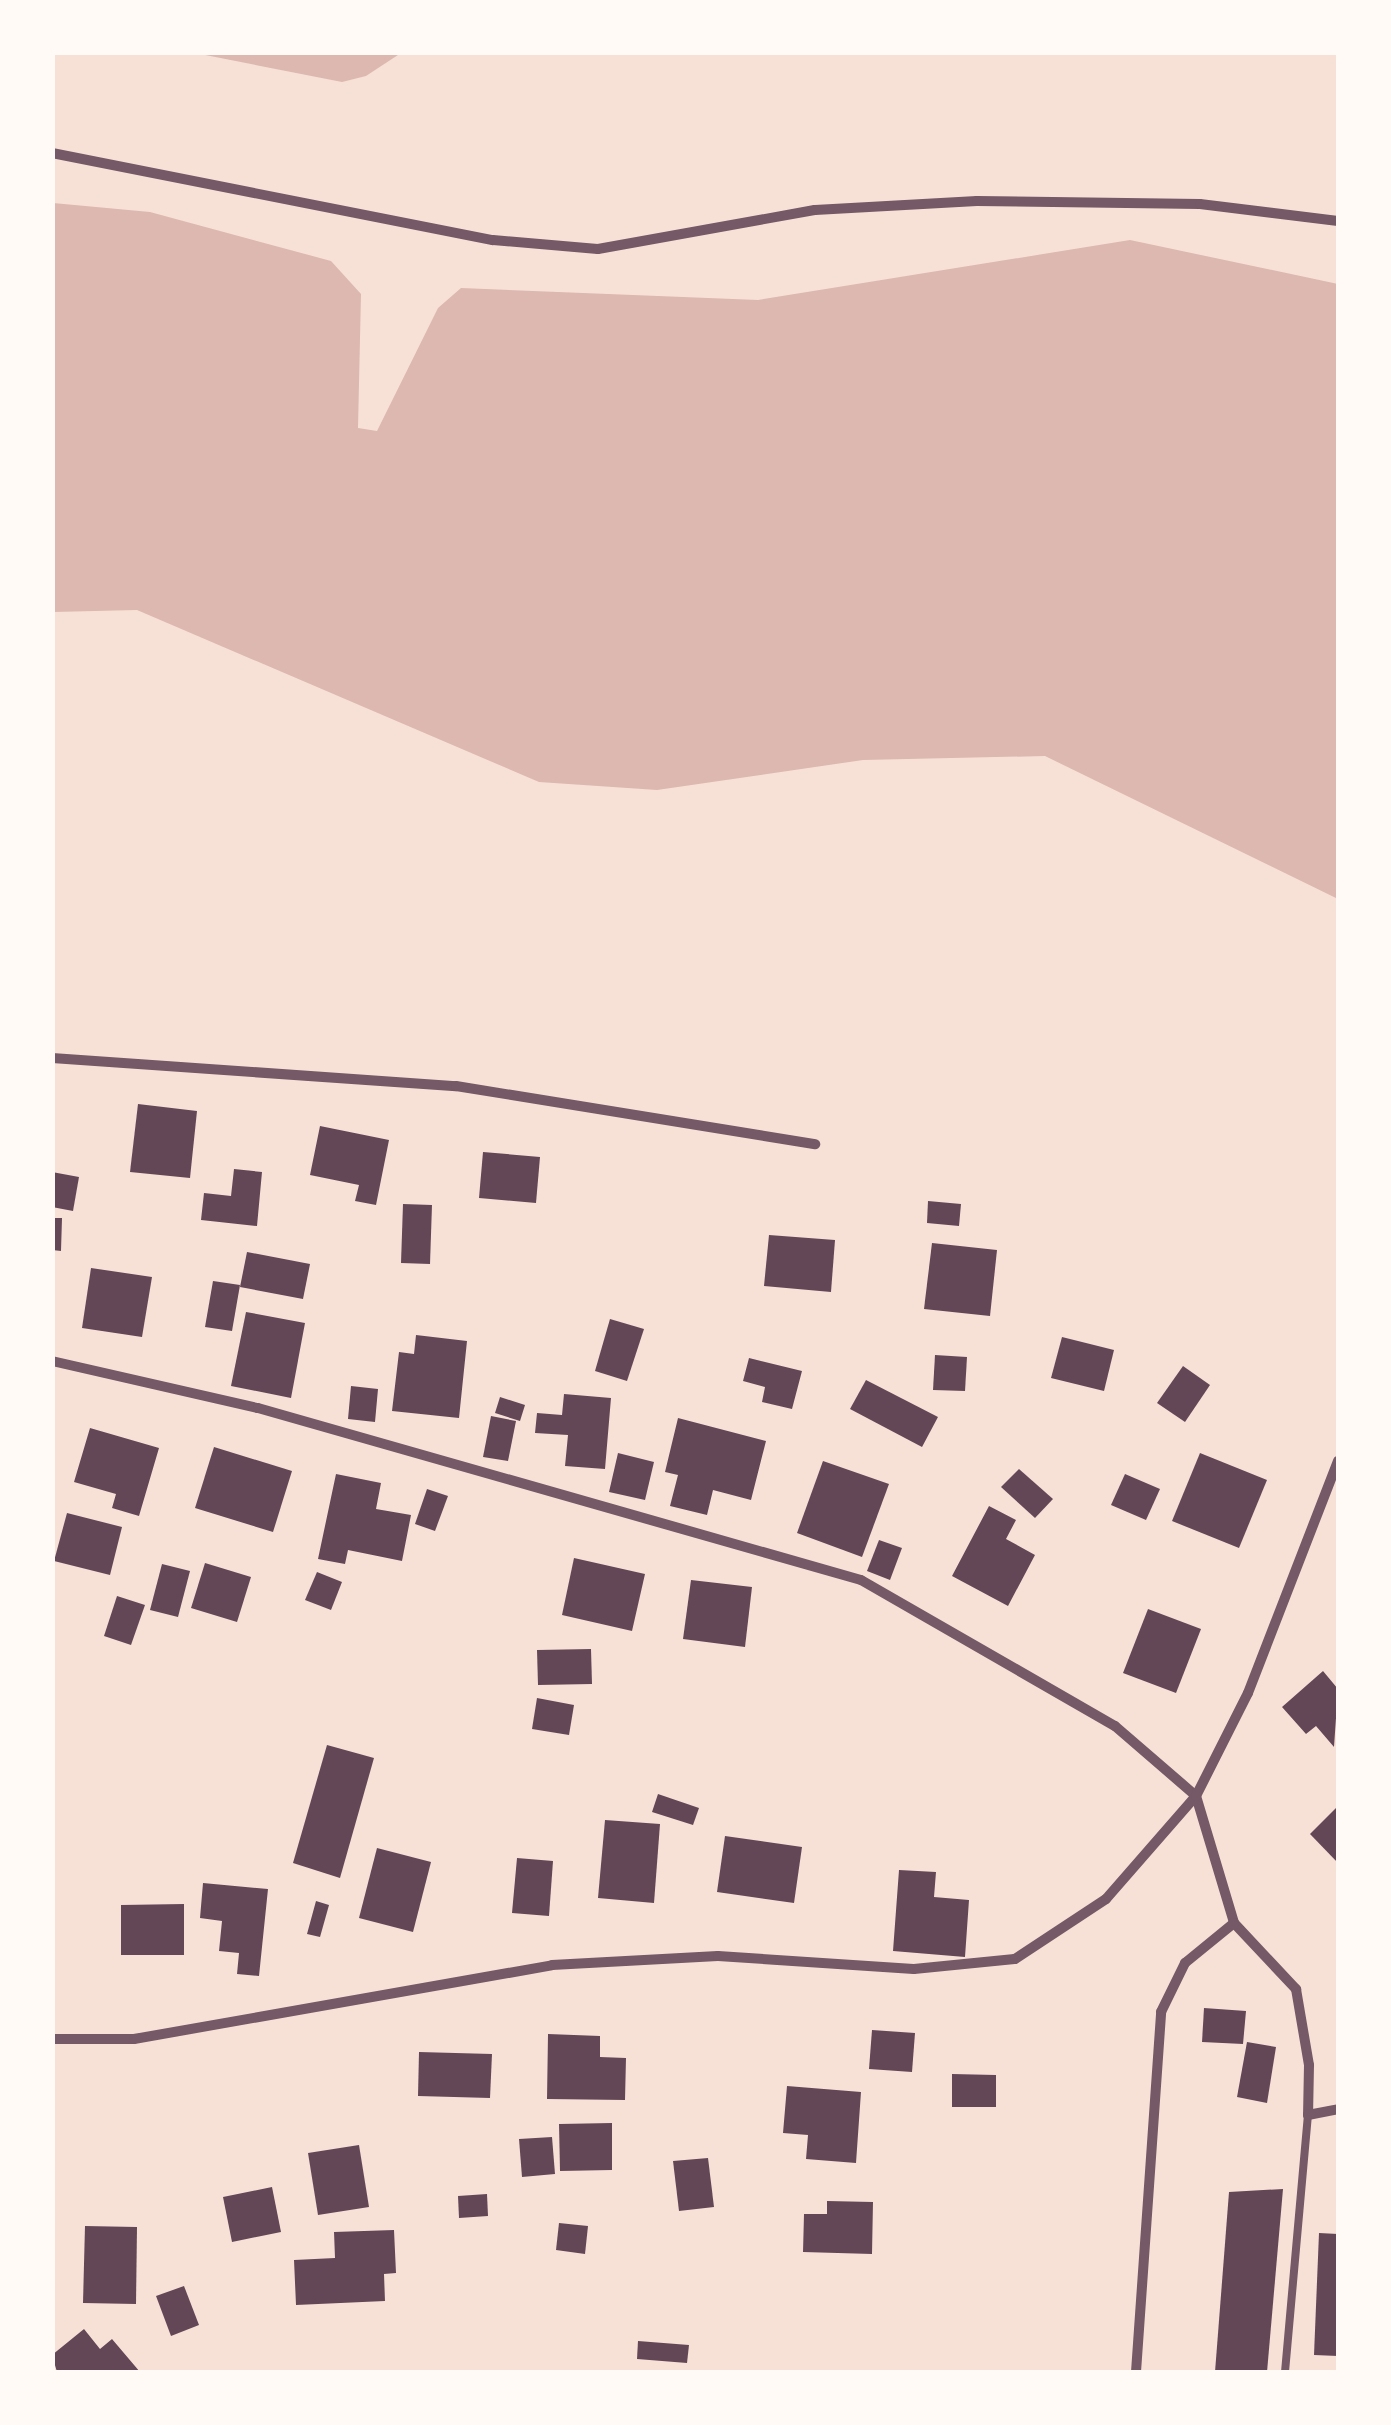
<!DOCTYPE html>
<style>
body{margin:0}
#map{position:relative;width:1391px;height:2425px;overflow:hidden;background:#f7e1d7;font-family:"Nunito Sans",sans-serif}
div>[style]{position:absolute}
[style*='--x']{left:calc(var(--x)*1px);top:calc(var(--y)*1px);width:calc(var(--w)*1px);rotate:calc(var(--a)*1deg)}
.water>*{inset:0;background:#dcb8b0}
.building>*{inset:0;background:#644757}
.service>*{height:8px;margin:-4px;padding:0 4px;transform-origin:4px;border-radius:4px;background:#755966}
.minor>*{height:10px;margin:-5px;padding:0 5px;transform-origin:5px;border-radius:5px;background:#755966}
span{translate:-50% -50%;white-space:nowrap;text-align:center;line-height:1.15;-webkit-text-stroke:9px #fffaf5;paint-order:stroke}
.frame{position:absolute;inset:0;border:55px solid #fffaf5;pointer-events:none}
</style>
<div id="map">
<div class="water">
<div style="clip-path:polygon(195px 53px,401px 52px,401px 53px,366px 76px,342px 82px)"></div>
<div style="clip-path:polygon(53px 203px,150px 212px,331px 261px,361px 294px,358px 428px,377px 431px,438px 308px,461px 288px,758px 300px,1130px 240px,1338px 284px,1338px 899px,1045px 756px,863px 760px,657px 790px,539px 782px,137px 610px,53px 612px)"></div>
</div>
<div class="building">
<div style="clip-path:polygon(138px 1104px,197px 1111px,190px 1178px,130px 1172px)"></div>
<div style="clip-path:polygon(320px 1126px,389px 1140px,376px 1205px,355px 1201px,359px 1185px,310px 1175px)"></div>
<div style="clip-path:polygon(483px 1152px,540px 1157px,536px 1203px,479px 1198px)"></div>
<div style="clip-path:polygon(234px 1169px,262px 1172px,257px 1226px,201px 1220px,204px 1193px,231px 1196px)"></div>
<div style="clip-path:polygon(52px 1172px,79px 1177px,73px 1211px,52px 1207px)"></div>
<div style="clip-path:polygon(928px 1201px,961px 1204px,959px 1226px,927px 1223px)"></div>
<div style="clip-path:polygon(403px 1204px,432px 1205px,430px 1264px,401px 1263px)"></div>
<div style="clip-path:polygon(52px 1218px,62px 1218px,61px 1251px,52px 1250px)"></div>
<div style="clip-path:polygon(769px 1235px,835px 1240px,831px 1292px,764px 1286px)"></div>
<div style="clip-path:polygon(932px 1243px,997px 1250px,990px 1316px,924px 1309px)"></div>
<div style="clip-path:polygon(247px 1252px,310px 1264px,303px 1299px,240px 1287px)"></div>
<div style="clip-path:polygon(91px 1268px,152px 1277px,142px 1337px,82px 1328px)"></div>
<div style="clip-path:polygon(213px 1281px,240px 1285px,232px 1331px,205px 1327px)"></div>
<div style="clip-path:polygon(246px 1312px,305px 1323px,291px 1398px,231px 1386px)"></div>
<div style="clip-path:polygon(610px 1319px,644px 1329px,627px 1381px,595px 1371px)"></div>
<div style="clip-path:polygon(416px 1335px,467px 1341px,459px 1418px,392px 1411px,399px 1352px,414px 1354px)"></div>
<div style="clip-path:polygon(1062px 1337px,1114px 1350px,1104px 1391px,1051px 1378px)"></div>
<div style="clip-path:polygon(935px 1355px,967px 1357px,965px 1391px,933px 1390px)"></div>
<div style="clip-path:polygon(749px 1358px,802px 1371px,792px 1409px,762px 1402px,765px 1387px,743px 1381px)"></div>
<div style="clip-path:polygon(1183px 1366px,1210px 1385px,1185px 1422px,1157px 1403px)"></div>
<div style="clip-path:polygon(866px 1380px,938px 1417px,922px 1447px,850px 1409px)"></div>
<div style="clip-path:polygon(351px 1386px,378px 1389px,375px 1422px,348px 1419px)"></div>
<div style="clip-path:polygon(564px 1394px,611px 1398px,605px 1469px,565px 1466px,568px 1435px,535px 1433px,537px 1413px,562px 1415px)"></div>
<div style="clip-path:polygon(500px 1397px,525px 1405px,520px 1421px,495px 1413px)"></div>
<div style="clip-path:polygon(491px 1416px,516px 1421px,508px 1461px,483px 1457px)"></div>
<div style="clip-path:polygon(678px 1418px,766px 1441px,751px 1500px,713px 1490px,707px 1515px,670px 1506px,678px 1475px,665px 1472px)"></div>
<div style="clip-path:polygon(90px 1428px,159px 1448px,139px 1516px,112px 1508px,116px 1494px,74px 1482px)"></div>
<div style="clip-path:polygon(214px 1447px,292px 1471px,273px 1532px,195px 1508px)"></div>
<div style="clip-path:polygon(618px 1453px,654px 1462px,645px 1500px,609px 1492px)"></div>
<div style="clip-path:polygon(1200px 1453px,1267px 1480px,1239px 1548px,1172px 1521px)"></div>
<div style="clip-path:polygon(823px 1461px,889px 1484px,862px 1557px,797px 1533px)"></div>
<div style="clip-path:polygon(1019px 1469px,1053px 1499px,1035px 1518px,1001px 1487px)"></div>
<div style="clip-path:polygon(336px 1474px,381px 1483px,376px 1509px,411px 1515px,402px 1561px,348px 1550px,345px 1564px,318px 1559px)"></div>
<div style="clip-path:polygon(1125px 1474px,1160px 1489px,1146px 1520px,1111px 1505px)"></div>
<div style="clip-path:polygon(427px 1489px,448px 1496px,435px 1531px,415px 1524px)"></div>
<div style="clip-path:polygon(989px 1506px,1016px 1520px,1006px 1539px,1035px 1555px,1008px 1606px,952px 1576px)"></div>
<div style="clip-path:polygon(67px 1513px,122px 1527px,110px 1575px,54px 1561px)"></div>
<div style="clip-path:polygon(879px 1540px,902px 1548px,890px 1580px,867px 1571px)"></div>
<div style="clip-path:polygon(574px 1558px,645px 1574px,632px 1631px,562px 1615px)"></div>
<div style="clip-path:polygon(205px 1563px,251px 1577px,237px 1622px,191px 1608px)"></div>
<div style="clip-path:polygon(162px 1564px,190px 1571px,178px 1617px,150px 1610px)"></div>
<div style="clip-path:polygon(317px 1572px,342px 1582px,331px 1610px,305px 1600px)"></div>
<div style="clip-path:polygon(691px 1580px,752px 1587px,745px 1647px,683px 1639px)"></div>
<div style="clip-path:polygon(117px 1596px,145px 1605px,131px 1645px,104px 1636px)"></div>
<div style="clip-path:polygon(1148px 1609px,1201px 1629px,1176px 1693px,1123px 1673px)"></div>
<div style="clip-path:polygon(591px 1649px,592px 1684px,538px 1685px,537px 1650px)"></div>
<div style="clip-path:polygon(1323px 1671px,1338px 1689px,1334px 1747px,1316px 1726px,1306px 1734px,1282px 1707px)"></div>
<div style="clip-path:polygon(537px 1698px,574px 1705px,569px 1735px,532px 1729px)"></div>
<div style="clip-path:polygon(327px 1745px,374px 1758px,340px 1878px,293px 1863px)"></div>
<div style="clip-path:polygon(658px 1794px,699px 1808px,693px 1825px,652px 1812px)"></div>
<div style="clip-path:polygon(1338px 1806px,1338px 1863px,1310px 1834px)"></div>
<div style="clip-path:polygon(605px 1820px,660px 1824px,654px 1903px,598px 1898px)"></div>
<div style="clip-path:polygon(725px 1836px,802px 1847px,794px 1903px,717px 1892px)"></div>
<div style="clip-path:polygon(377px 1848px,431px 1862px,413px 1932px,359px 1918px)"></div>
<div style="clip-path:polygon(517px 1858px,553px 1861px,549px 1916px,512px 1913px)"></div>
<div style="clip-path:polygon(899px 1870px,936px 1872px,934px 1897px,969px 1900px,965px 1957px,893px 1951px)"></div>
<div style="clip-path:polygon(203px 1883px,268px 1889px,259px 1976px,237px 1974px,239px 1953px,219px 1951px,222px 1921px,200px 1918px)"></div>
<div style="clip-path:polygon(316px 1901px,329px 1905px,320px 1937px,307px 1934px)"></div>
<div style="clip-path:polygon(184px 1904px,184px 1955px,121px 1955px,121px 1905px)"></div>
<div style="clip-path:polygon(1204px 2008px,1246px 2011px,1243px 2044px,1202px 2042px)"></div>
<div style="clip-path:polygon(872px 2030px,915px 2033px,912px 2072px,869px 2069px)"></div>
<div style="clip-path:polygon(548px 2034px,600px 2036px,600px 2057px,626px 2058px,625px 2100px,547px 2099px)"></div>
<div style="clip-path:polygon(1247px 2042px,1276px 2047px,1267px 2103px,1237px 2097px)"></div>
<div style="clip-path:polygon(419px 2052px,492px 2054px,490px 2098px,418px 2096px)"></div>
<div style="clip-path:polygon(952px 2074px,996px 2075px,996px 2107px,952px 2107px)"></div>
<div style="clip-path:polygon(787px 2086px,861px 2092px,856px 2163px,806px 2159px,808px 2135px,783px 2133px)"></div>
<div style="clip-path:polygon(612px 2123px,612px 2170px,560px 2171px,559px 2124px)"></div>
<div style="clip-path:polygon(552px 2137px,555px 2174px,522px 2177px,519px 2139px)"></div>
<div style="clip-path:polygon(359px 2145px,369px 2207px,318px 2215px,308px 2153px)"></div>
<div style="clip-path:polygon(708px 2158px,714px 2207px,679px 2211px,673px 2161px)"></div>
<div style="clip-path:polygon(272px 2187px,281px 2232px,232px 2242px,223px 2197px)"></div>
<div style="clip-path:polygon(1283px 2189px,1267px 2372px,1215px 2372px,1229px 2192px)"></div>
<div style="clip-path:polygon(487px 2194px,488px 2216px,459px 2218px,458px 2196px)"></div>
<div style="clip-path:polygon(827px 2201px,873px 2202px,872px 2254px,803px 2252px,804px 2214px,827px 2214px)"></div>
<div style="clip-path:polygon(559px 2223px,588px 2226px,585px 2254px,556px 2250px)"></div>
<div style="clip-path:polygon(85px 2226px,137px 2227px,136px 2304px,83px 2303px)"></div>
<div style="clip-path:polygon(394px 2230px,396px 2273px,384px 2274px,385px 2301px,296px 2305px,294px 2260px,335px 2258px,334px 2232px)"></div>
<div style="clip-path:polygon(1319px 2233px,1338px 2234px,1338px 2356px,1314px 2355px)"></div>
<div style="clip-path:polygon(184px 2286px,199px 2325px,171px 2336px,156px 2296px)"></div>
<div style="clip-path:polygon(84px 2329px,100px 2349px,112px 2339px,140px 2372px,57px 2372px,52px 2355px)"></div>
<div style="clip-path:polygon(638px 2341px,689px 2345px,687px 2363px,637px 2359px)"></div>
</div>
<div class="service">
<div style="--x:1285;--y:2372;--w:258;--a:-84.9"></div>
</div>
<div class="minor">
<div style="--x:52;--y:153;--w:449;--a:11.2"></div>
<div style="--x:493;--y:240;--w:105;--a:4.9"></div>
<div style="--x:598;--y:249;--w:220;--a:-10.2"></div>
<div style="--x:815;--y:210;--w:162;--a:-3.2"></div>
<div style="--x:977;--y:201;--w:223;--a:0.8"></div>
<div style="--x:1200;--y:204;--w:139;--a:7"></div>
<div style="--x:52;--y:1058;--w:405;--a:4"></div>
<div style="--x:456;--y:1086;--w:364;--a:9.2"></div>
<div style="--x:52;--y:1361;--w:211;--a:12.9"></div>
<div style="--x:258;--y:1408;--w:627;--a:15.92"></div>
<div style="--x:861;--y:1580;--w:293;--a:29.9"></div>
<div style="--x:1115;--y:1726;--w:107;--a:40.8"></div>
<div style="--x:1196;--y:1796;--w:133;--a:73.3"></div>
<div style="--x:1234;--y:1923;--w:91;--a:46.8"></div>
<div style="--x:1296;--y:1989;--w:77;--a:80.3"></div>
<div style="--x:1309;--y:2065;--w:50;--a:91.1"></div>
<div style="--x:1308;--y:2115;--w:31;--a:-11"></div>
<div style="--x:52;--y:2039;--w:82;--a:0"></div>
<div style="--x:134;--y:2039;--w:424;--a:-10"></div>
<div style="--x:552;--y:1965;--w:166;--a:-3.1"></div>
<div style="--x:718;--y:1956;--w:196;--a:3.8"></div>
<div style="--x:914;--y:1969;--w:101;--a:-5.7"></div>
<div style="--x:1015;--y:1959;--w:109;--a:-33.4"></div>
<div style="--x:1106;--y:1899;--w:137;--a:-48.9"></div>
<div style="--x:1196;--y:1796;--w:115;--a:-63.2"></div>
<div style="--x:1248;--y:1693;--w:249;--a:-68.8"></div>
<div style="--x:1136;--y:2372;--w:361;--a:-86"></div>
<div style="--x:1161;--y:2012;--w:55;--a:-63.9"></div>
<div style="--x:1185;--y:1963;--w:63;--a:-39.2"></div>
</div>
<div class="frame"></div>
</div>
